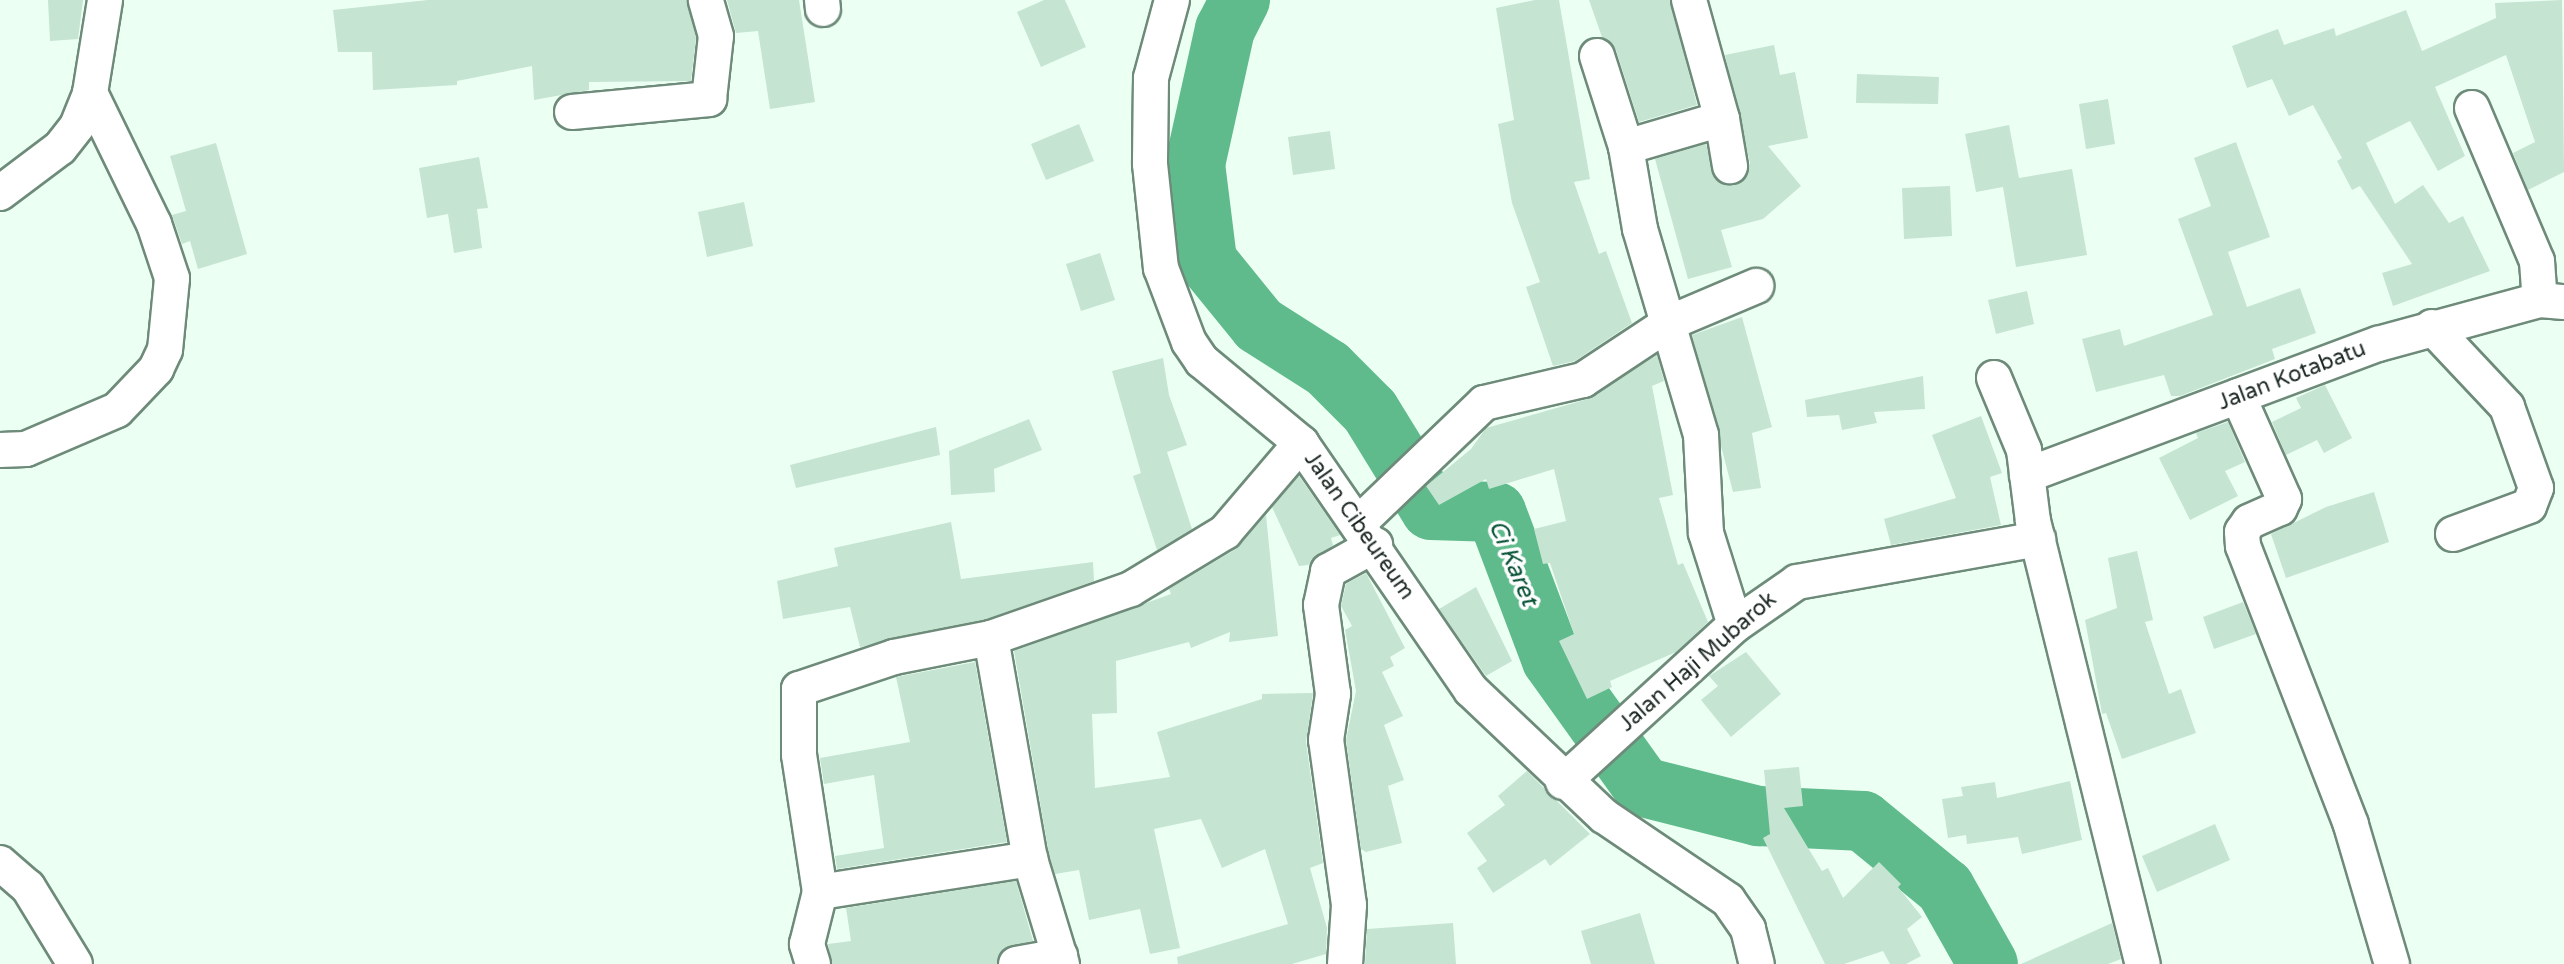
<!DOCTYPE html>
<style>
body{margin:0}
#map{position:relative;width:2564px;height:964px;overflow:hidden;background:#ecfff3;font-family:"Varela Round",sans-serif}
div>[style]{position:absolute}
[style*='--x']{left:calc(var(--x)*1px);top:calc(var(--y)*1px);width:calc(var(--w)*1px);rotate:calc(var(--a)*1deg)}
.river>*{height:60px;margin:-30px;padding:0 30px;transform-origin:30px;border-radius:30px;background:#5fbb8c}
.building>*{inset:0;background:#c5e4d2}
.roads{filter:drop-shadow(2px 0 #6e8b7a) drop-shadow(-2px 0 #6e8b7a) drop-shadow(0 2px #6e8b7a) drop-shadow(0 -2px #6e8b7a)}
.minor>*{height:34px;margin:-17px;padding:0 17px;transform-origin:17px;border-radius:17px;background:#fff}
span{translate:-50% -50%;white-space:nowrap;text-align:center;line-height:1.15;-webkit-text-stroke:7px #fff;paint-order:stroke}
.street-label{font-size:22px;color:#1b2720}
.water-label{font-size:24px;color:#055133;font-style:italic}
</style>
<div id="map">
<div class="river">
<div style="--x:1240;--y:0;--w:33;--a:117"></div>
<div style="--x:1225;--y:29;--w:138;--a:102.5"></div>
<div style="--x:1195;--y:164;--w:98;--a:82.9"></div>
<div style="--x:1207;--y:261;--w:82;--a:50.9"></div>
<div style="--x:1259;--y:325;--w:82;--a:32.5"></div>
<div style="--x:1328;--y:369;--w:59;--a:45"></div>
<div style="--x:1370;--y:411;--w:116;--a:58.4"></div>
<div style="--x:1431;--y:510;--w:65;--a:1.8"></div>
<div style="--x:1496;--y:512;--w:158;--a:69.3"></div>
<div style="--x:1552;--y:660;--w:156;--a:54.4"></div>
<div style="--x:1643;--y:787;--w:119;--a:14.2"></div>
<div style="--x:1758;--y:816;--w:105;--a:2.7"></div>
<div style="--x:1863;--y:821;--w:106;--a:39.3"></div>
<div style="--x:1945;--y:888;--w:87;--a:60.5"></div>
</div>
<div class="building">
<div style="clip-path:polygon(48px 0,83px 0,78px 39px,50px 41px)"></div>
<div style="clip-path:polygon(428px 0,687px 0,696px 38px,691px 81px,589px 82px,589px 90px,534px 100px,532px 66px,457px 81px,457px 85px,373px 90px,372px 52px,338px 52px,333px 10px)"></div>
<div style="clip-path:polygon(727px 0,799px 0,815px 102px,770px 109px,758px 31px,736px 33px)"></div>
<div style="clip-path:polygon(1044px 0,1065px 0,1086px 47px,1041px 67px,1017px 12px)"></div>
<div style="clip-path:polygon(1535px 0,1559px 0,1590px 179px,1574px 182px,1599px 254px,1606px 251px,1632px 323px,1575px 361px,1553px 366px,1526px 287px,1540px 282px,1512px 203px,1498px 124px,1514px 120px,1496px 8px)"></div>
<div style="clip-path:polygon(1589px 0,1670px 0,1697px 105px,1639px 122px,1616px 50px,1602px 37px)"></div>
<div style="clip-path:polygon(2562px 0,2564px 172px,2528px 190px,2513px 153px,2535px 142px,2506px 55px,2435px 87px,2465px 156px,2438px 171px,2410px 121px,2366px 143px,2395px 204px,2423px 185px,2449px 223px,2463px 216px,2490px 271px,2393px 306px,2382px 273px,2412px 264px,2360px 186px,2352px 190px,2337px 161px,2342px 158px,2313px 105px,2289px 116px,2272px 79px,2247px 88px,2232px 46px,2278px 29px,2284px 45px,2334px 28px,2336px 36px,2406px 10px,2422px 51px,2496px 18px,2495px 3px)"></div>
<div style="clip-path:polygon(1774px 45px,1780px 75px,1795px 72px,1808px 138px,1768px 146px,1801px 186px,1763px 219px,1721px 230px,1732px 267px,1688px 279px,1655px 159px,1706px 144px,1715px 179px,1733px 186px,1743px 181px,1750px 163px,1725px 55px)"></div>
<div style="clip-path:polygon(1857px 74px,1939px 77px,1938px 104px,1856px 103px)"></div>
<div style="clip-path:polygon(2108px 99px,2115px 144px,2086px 149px,2079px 104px)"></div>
<div style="clip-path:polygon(1079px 124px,1094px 161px,1046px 180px,1031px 144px)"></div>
<div style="clip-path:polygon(2009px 125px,2019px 178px,2072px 169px,2087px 255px,2016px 267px,2003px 187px,1976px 192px,1965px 134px)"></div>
<div style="clip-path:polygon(1330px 131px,1335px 169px,1293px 175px,1288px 137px)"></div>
<div style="clip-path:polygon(2236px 142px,2270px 237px,2228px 252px,2247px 307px,2300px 288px,2316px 333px,2272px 349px,2275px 359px,2180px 396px,2171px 396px,2164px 375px,2096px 392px,2082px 339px,2120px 329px,2124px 346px,2213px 315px,2178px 219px,2211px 206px,2194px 158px)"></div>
<div style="clip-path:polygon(216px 143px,247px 254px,198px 269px,190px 241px,182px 244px,172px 215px,186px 211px,170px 156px)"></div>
<div style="clip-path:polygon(479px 157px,488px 208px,477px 209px,482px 248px,454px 253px,448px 214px,427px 218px,419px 168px)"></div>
<div style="clip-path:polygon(1950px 186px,1952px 236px,1904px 239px,1902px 188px)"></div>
<div style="clip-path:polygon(744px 202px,753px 246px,707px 257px,698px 212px)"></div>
<div style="clip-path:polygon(1100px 253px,1115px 300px,1081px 311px,1066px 264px)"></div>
<div style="clip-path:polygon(2027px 291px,2034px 324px,1996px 334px,1988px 300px)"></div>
<div style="clip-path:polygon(1742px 317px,1772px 427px,1752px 433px,1761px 488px,1733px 492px,1692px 335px)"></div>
<div style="clip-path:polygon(1657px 355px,1664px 381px,1652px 386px,1673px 495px,1659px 498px,1678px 565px,1683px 563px,1708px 622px,1676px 652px,1610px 681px,1612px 687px,1587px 699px,1559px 641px,1574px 634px,1550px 563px,1543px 564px,1534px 529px,1566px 521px,1554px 469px,1489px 489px,1486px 479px,1439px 505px,1426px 486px,1471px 449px,1486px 428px,1588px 399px)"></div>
<div style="clip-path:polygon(1163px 358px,1169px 395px,1187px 445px,1167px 452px,1192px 529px,1157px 550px,1133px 476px,1141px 473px,1112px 371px)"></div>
<div style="clip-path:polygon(1923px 376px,1925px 409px,1874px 412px,1877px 423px,1842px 430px,1839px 415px,1807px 417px,1805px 400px)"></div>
<div style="clip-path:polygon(2325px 385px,2352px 438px,2324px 453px,2317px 440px,2286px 455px,2272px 422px,2301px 408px,2296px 398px)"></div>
<div style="clip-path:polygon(1981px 416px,2002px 473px,1990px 477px,2001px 525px,1891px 545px,1884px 519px,1956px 498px,1932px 435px)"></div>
<div style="clip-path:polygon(1029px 419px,1042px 450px,994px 469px,995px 492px,951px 495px,949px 451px)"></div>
<div style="clip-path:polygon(2228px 422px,2245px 462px,2225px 471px,2238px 496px,2190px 520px,2159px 458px,2198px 438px,2196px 433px)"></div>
<div style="clip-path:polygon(936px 427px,940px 455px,796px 488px,790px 465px)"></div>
<div style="clip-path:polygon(1299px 476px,1340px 535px,1331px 538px,1333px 545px,1308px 565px,1299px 566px,1272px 507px)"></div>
<div style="clip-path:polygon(2374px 492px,2389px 542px,2286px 578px,2271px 534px,2326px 507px)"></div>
<div style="clip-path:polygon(1266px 515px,1278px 636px,1229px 642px,1230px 632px,1191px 648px,1189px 642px,1116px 661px,1117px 713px,1092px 714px,1095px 788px,1170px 777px,1157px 732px,1262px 699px,1262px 694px,1313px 693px,1306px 742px,1323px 863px,1310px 868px,1327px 928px,1326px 954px,1292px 964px,1178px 964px,1177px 957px,1288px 924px,1265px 849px,1222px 868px,1201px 819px,1154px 829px,1180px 948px,1150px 954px,1140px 909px,1089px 920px,1079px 870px,1055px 874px,1049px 854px,1014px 651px,1171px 594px,1169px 589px,1236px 549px)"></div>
<div style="clip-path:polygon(951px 522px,961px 579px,1093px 562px,1094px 581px,986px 619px,860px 647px,850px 607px,783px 619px,777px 581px,838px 566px,834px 548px)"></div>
<div style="clip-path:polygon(2137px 551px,2153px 620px,2145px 622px,2169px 694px,2181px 689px,2196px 733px,2122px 759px,2106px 713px,2102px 714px,2085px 620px,2117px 608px,2108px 558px)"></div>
<div style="clip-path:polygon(1366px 573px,1405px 648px,1390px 657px,1394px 666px,1382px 672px,1403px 716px,1384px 725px,1404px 780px,1388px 786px,1402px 843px,1366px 852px,1361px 849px,1346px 740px,1356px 691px,1345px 630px,1352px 626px,1341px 606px,1346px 584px)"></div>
<div style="clip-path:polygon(1476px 587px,1512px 661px,1486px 676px,1439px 609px)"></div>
<div style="clip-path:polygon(2243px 602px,2256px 634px,2214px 649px,2203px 617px)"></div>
<div style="clip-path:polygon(1746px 652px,1781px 694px,1731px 737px,1701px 700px,1718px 686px,1709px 676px)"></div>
<div style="clip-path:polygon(975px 662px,1007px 842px,837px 869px,835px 856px,884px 848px,874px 775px,824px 784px,820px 758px,910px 742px,896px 677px)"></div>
<div style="clip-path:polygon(1799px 767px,1803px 806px,1784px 808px,1822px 871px,1828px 868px,1843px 898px,1879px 862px,1901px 884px,1898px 887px,1922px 917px,1907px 929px,1921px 956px,1906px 964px,1890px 964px,1883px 951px,1844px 964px,1825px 964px,1763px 838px,1770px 834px,1764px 770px)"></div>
<div style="clip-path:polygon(1527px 771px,1590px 834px,1550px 866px,1545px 859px,1493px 893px,1477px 868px,1487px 861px,1467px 833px,1505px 805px,1498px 796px)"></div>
<div style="clip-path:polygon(2070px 781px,2082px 840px,2022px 854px,2018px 837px,1967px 844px,1966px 835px,1948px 838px,1942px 799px,1963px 796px,1961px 787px,1995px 782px,1997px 798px)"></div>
<div style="clip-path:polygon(2215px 824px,2230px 860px,2157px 892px,2142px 856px)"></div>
<div style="clip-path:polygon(1016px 881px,1033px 941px,1004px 948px,997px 964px,832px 964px,828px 944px,851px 941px,846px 908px)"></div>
<div style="clip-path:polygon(1640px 913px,1655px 964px,1591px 964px,1581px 931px)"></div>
<div style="clip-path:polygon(1453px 923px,1456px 964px,1365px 964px,1367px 929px)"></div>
<div style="clip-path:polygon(2112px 923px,2121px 959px,2108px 964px,2021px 964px)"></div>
</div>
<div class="roads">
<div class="minor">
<div style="--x:822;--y:0;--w:9;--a:84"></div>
<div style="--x:1172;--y:0;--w:81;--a:105.1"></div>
<div style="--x:1151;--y:78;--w:86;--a:90.7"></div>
<div style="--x:1150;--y:164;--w:105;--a:84"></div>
<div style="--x:1161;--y:268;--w:79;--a:69.3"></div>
<div style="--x:1189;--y:342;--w:23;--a:56"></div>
<div style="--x:1202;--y:361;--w:129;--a:39.6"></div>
<div style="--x:1301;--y:443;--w:300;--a:55.5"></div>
<div style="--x:1471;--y:690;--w:183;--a:43.5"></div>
<div style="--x:1604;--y:816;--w:150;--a:34.1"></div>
<div style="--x:1728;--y:900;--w:35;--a:55"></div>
<div style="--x:1748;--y:929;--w:36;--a:76"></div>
<div style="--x:1689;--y:0;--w:123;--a:74.5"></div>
<div style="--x:1722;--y:119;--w:48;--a:80.3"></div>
<div style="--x:1597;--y:56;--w:96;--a:72.3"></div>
<div style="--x:1626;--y:147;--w:83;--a:80.3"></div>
<div style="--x:1640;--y:229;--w:215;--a:73.5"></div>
<div style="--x:1701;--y:435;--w:98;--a:87.1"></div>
<div style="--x:1706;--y:533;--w:96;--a:72.5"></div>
<div style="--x:2472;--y:108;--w:166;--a:67"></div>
<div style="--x:2537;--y:261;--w:39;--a:86"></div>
<div style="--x:572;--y:112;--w:138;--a:-5.4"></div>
<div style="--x:709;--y:99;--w:63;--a:-83.7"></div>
<div style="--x:716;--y:36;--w:37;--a:-106"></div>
<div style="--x:1626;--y:147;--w:100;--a:-16.3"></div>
<div style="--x:0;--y:193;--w:75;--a:-36.9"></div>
<div style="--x:60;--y:148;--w:28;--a:-52"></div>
<div style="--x:77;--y:126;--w:35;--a:-68"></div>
<div style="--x:90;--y:93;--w:94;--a:-80.8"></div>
<div style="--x:2432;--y:327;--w:110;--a:46.8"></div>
<div style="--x:2507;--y:407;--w:86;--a:70.3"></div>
<div style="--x:2536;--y:488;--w:19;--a:111"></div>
<div style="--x:2529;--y:506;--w:81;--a:159.8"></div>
<div style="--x:1994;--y:378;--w:78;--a:67.4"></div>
<div style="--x:2024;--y:450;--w:72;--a:82.8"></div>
<div style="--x:2033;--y:521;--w:456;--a:76.1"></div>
<div style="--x:2238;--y:396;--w:113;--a:65.9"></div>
<div style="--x:2284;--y:499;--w:10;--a:114"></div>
<div style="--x:2280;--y:508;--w:34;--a:156"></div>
<div style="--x:2249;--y:522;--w:12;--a:125"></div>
<div style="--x:2242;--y:532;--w:14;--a:86"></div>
<div style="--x:2243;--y:546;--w:299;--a:68.8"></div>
<div style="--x:2351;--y:825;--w:145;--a:73.6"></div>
<div style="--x:0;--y:450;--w:26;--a:-2"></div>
<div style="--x:26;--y:449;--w:99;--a:-23.2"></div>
<div style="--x:117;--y:410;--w:57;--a:-46.4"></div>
<div style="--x:156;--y:369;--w:21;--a:-65"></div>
<div style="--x:165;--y:350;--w:72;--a:-84.4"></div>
<div style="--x:172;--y:278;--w:57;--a:-108.4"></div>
<div style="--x:154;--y:224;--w:146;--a:-116"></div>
<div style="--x:2027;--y:475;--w:375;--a:-20.5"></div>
<div style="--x:2378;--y:344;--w:168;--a:-15.2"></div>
<div style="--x:2540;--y:300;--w:24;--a:5"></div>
<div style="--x:1360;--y:522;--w:172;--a:-43.8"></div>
<div style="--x:1484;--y:403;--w:102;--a:-13.1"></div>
<div style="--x:1583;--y:380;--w:103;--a:-33.5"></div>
<div style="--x:1669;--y:323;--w:95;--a:-23"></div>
<div style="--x:991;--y:638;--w:224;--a:80"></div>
<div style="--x:1030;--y:859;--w:110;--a:73.1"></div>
<div style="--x:1563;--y:782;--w:233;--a:-42.4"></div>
<div style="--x:1735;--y:625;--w:75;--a:-34.7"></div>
<div style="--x:1797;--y:582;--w:245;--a:-10.1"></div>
<div style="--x:0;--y:863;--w:37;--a:41"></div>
<div style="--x:28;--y:887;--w:90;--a:58.6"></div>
<div style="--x:820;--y:892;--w:213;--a:-8.9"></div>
<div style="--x:813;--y:964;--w:21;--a:-107"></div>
<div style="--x:807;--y:944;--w:54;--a:-76"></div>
<div style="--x:820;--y:892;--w:139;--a:-98.7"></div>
<div style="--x:799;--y:755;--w:66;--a:-90"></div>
<div style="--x:799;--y:689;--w:100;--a:-18.6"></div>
<div style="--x:894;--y:657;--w:99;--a:-11.1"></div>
<div style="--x:991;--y:638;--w:148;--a:-19.3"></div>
<div style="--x:1131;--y:589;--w:110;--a:-31.2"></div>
<div style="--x:1225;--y:532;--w:117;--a:-49.5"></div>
<div style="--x:1016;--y:964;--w:45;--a:-10.3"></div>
<div style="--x:1345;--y:964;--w:59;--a:-86.1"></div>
<div style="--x:1349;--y:905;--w:167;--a:-97.9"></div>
<div style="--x:1326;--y:740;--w:47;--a:-81.3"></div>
<div style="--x:1333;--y:694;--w:90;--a:-97.7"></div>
<div style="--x:1321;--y:605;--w:35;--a:-78"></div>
<div style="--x:1328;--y:571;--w:54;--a:-29"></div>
</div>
</div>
<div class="street-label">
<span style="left:2292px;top:376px;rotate:-21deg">Jalan Kotabatu</span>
<span style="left:1359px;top:526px;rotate:55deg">Jalan Cibeureum</span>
<span style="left:1698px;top:662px;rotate:-41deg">Jalan Haji Mubarok</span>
</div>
<div class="water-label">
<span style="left:1513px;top:563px;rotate:67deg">Ci Karet</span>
</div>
</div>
